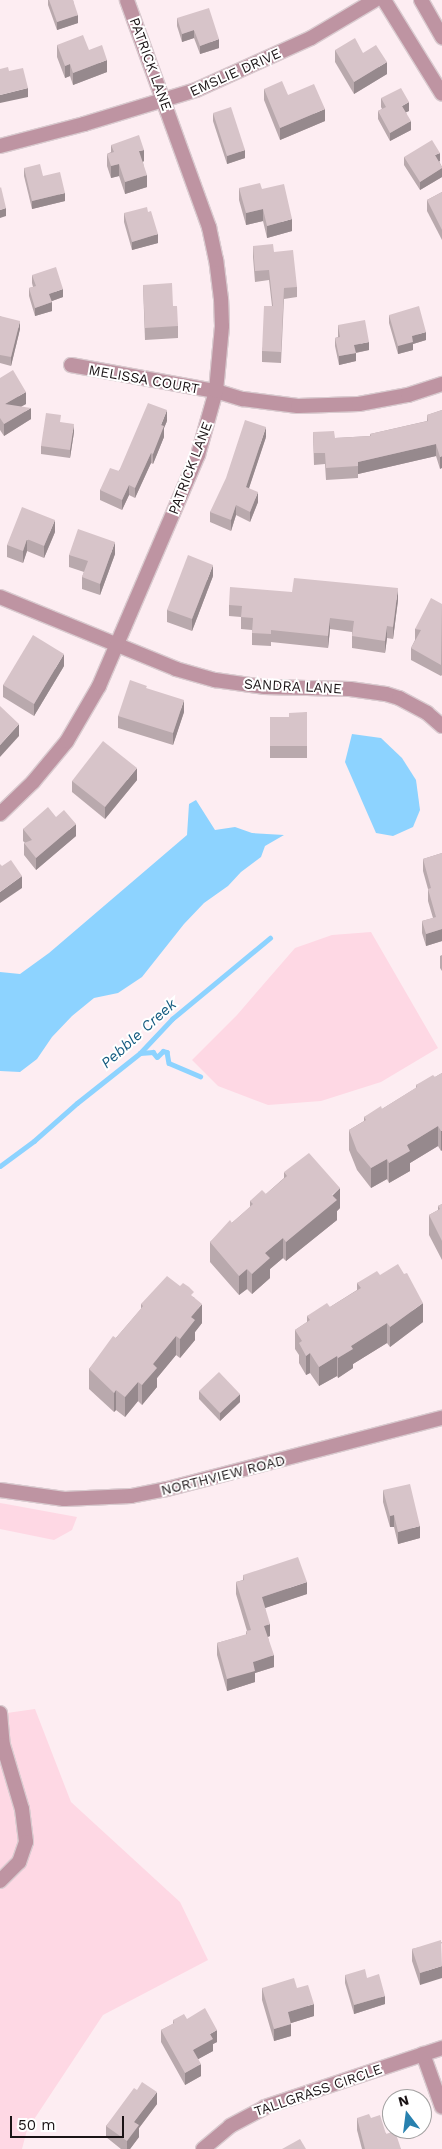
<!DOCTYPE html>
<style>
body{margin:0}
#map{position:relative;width:442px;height:2149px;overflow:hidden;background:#fdedf2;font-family:"Work Sans",sans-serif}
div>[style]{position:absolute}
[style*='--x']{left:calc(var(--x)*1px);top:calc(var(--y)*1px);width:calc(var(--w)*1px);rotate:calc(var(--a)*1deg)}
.green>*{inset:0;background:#fed8e4}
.water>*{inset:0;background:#8dd3ff}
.stream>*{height:4.5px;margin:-2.25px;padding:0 2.25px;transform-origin:2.25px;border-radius:2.25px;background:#8dd3ff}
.roads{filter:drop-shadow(1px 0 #d9cacf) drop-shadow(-1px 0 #d9cacf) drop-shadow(0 1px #d9cacf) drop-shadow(0 -1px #d9cacf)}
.minor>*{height:14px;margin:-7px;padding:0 7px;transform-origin:7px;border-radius:7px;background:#be94a2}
.tertiary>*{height:14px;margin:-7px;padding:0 7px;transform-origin:7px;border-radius:7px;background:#be94a2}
.wall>*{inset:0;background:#b9a9ad}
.shaded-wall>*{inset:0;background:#96898d}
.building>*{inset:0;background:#d7c4c9}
span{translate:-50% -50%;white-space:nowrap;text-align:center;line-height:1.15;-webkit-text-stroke:4px #fff;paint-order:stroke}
.street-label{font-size:14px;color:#1a1315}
.water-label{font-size:15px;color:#165c80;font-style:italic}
.north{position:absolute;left:382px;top:2089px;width:50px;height:50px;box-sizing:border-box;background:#fff;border:1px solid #a3a1a1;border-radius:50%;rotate:345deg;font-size:14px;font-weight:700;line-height:20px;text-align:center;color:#1a1315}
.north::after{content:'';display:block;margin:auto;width:18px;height:22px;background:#2881af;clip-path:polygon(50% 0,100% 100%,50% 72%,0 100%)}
.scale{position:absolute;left:10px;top:2116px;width:114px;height:22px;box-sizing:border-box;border:2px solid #1a1315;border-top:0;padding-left:6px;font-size:15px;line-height:18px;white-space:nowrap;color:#1a1315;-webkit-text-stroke:4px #fff;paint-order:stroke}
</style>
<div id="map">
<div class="green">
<div style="clip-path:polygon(371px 932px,438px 1048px,381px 1082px,321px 1101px,268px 1105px,218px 1086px,192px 1060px,237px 1015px,295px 948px,332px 935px)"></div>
<div style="clip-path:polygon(0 1503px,6px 1504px,77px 1517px,72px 1530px,54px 1540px,0 1529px)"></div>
<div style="clip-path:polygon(35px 1709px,71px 1802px,180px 1902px,208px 1960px,103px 2015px,27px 2130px,22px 2149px,0 2149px,0 1714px)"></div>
</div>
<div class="water">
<div style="clip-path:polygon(352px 734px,381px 738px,402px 758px,416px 780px,420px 810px,413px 827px,393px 836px,376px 833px,345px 762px)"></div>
<div style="clip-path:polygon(196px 800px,215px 830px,235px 827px,252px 833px,284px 835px,265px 846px,261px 857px,241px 872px,228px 886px,204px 903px,184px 924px,142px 977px,118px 993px,94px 998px,72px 1016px,52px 1037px,37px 1059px,20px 1072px,0 1071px,0 972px,20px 974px,49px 953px,187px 835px,189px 804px)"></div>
</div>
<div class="stream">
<div style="--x:140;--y:1053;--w:13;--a:-4"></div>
<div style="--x:153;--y:1052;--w:6;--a:51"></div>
<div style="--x:157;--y:1057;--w:8;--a:-45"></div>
<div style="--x:163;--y:1051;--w:4;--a:14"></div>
<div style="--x:167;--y:1052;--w:11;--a:80"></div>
<div style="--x:169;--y:1063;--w:34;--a:23"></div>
<div style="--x:0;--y:1166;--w:42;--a:-36.3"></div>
<div style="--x:34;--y:1141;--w:57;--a:-41.5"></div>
<div style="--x:77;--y:1103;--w:80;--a:-38.4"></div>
<div style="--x:140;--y:1053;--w:47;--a:-46.7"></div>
<div style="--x:172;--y:1019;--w:127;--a:-39.6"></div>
</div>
<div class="roads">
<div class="minor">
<div style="--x:0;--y:146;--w:87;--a:-14.7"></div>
<div style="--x:84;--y:124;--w:117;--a:-16.9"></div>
<div style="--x:196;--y:90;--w:126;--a:-24.3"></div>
<div style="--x:311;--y:38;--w:74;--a:-30.7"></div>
<div style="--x:71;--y:365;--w:147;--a:10.2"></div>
<div style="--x:216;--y:391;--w:28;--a:17"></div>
<div style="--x:243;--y:399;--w:55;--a:7.3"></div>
<div style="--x:298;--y:406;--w:61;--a:-1.9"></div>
<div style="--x:359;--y:404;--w:50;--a:-10.4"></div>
<div style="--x:408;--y:395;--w:36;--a:-18"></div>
<div style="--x:0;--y:597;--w:190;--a:22.2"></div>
<div style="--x:176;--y:669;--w:41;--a:15.8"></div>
<div style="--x:215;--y:680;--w:49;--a:8.1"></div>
<div style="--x:264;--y:687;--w:86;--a:1.3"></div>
<div style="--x:350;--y:689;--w:36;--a:8"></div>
<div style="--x:386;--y:694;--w:14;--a:17"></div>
<div style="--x:399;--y:698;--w:32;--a:28"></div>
<div style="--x:427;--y:713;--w:20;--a:41"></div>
<div style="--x:0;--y:814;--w:46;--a:-44.1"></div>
<div style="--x:33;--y:782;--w:53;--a:-50.3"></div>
<div style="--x:67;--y:741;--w:64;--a:-59.8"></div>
<div style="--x:99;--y:686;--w:251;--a:-66.8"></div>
<div style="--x:198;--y:455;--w:66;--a:-74.3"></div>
<div style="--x:216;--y:391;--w:65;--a:-84.7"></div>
<div style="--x:222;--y:326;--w:27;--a:-92"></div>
<div style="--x:221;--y:299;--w:39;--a:-97"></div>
<div style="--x:216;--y:260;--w:34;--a:-102"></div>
<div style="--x:209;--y:227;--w:241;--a:-109.9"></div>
<div style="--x:0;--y:1713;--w:32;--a:85"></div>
<div style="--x:3;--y:1745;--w:67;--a:73.5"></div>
<div style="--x:22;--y:1809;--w:33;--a:83"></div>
<div style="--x:26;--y:1842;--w:21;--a:109"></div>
<div style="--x:19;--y:1862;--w:27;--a:135"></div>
<div style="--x:423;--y:2054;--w:56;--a:70.3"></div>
<div style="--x:203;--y:2149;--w:35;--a:-40"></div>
<div style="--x:230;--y:2126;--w:40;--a:-28"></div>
<div style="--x:265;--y:2107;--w:187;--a:-18.4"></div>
</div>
<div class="tertiary">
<div style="--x:384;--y:0;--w:110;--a:58.3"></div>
<div style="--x:421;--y:0;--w:43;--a:60.4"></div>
<div style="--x:0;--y:1490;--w:65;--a:8"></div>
<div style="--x:64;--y:1499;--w:67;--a:-2.6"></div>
<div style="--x:131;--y:1496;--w:37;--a:-11"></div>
<div style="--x:167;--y:1489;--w:284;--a:-14.5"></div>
</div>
</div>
<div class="wall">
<div style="clip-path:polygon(48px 0,73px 0,78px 23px,57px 30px,48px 5px)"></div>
<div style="clip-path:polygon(177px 18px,219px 48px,200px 54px,194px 38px,182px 42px,177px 26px)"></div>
<div style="clip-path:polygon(57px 45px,89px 50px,107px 72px,73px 85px,70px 76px,65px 78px,57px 57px)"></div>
<div style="clip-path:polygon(335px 50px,363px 53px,387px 74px,354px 94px,335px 62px)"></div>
<div style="clip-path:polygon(264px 89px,288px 95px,325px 121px,280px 140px,264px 100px)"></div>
<div style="clip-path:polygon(381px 98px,409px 111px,406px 112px,411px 130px,390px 141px,378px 119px,378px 111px,382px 109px,381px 107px)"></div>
<div style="clip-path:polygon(213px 113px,245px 158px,227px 164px,213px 121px)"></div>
<div style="clip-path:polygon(111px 145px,144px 161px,143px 162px,147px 187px,125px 194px,119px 176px,111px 178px,107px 166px,107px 154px,111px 152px)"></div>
<div style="clip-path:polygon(404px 157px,440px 161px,439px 161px,442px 167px,442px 177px,420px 190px,404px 165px)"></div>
<div style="clip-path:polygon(24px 168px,43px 176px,65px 201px,32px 209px,24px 176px)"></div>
<div style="clip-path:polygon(239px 188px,292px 231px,267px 238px,263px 221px,246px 225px,239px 200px)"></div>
<div style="clip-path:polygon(442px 192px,442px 240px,427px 211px,427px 200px)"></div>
<div style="clip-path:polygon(148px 212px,158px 243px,132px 250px,124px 222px,124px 213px)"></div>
<div style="clip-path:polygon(253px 246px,274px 252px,297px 287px,297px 297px,284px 299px,281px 363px,262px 362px,262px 351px,272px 306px,269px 280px,255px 282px,253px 257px)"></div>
<div style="clip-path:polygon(32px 275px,63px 297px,52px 301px,52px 311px,35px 316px,29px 296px,29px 288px,33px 287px,32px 283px)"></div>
<div style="clip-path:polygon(143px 285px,173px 306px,178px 326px,178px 338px,145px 340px)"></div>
<div style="clip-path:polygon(389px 315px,426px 340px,413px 344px,413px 350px,398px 354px,389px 323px)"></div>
<div style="clip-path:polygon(0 316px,20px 329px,11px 366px,0 363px)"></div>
<div style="clip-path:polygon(338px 325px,369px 350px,356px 353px,356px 361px,339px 365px,335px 346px,335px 338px,338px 337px)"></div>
<div style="clip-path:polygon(0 378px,26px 404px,21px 406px,31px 419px,4px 436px,0 430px)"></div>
<div style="clip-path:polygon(442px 410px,440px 469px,436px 456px,358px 474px,358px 478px,326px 480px,325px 464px,314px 465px,313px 432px,335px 438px,370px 436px,370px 434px,427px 421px,427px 415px)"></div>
<div style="clip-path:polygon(167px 421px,164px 428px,164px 437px,153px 464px,151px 463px,135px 498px,129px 495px,122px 510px,100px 500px,100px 490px)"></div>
<div style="clip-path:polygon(74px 432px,70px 458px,41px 454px,41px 446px)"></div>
<div style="clip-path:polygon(266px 437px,249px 488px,258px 502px,250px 522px,236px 515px,231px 531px,210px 522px,210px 512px)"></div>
<div style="clip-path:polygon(55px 532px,44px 558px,27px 551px,23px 563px,7px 557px,7px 545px)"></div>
<div style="clip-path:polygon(115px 554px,100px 595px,82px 589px,82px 577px,84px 572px,69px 567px,69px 555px)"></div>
<div style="clip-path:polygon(213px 576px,192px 631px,167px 622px,167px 610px)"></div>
<div style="clip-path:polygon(398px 600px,393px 639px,387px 638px,385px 653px,352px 648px,352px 632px,330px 629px,328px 648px,271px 642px,271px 646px,252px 645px,252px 630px,241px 629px,241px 617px,229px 616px,229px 605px)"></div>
<div style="clip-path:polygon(442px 604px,442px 675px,441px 676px,411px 660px,411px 648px,415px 640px,415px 629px)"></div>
<div style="clip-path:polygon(64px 666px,34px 716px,3px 697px,3px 685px)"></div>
<div style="clip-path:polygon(147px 689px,184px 712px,173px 745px,118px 728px,118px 716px)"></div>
<div style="clip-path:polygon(307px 712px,307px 758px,270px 758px,270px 717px,289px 717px)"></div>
<div style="clip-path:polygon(137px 780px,105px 819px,72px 792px,72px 781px)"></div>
<div style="clip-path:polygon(56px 817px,76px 836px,36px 870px,24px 855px,24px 843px,25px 843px,23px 841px,23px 829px)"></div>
<div style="clip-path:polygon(442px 853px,442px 941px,426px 946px,422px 933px,422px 921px,433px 918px,428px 901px,428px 889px,423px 871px,423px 859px)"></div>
<div style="clip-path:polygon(442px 955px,442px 971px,440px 968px,440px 956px)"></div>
<div style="clip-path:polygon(442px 1073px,442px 1150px,441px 1151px,438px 1146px,410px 1163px,410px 1171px,389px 1183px,387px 1179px,371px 1188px,357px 1170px,349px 1150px,349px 1130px,364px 1121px,364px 1117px,382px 1109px,416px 1088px,416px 1085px,435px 1077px)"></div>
<div style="clip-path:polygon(284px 1172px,340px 1208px,337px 1211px,337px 1220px,286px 1261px,283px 1258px,270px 1269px,270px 1278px,252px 1294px,247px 1289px,239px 1295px,210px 1262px,210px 1242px,250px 1207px,250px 1201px,266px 1194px,284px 1178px)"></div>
<div style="clip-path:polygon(442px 1204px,442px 1260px,429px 1235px,429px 1215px,438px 1210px,438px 1206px)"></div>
<div style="clip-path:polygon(380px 1275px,423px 1322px,390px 1347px,387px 1343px,353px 1364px,353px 1368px,338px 1378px,337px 1376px,319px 1386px,310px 1373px,306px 1375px,299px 1363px,299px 1355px,295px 1349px,295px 1330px,307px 1322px,307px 1316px,330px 1307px,357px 1290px,357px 1283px)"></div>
<div style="clip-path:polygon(194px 1297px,202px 1323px,195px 1332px,195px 1340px,180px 1358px,176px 1355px,157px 1378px,157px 1387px,142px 1405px,138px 1401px,125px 1417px,116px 1410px,114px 1412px,89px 1389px,89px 1369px,141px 1309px,141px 1304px)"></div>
<div style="clip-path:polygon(199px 1391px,240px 1402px,220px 1421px,199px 1399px)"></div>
<div style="clip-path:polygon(383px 1490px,420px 1538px,398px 1544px,394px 1527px,390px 1527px,383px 1502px)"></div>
<div style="clip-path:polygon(243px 1575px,307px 1594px,265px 1608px,270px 1636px,268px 1637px,274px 1667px,255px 1673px,255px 1682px,227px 1691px,217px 1655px,217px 1643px,246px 1635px,246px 1631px,247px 1631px,236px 1594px,236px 1582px,243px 1580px)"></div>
<div style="clip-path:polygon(442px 1942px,420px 1985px,412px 1961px,412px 1949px)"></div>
<div style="clip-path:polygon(345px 1975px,367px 1978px,385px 2004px,354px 2014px,345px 1983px)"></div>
<div style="clip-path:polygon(262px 1988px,297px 1988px,314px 2016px,291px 2023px,291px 2036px,274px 2041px,262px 2000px)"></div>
<div style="clip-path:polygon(187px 2019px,217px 2042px,213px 2044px,213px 2051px,198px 2059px,201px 2076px,185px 2085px,161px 2042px,161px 2030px,173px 2024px,173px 2020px)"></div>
<div style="clip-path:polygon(137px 2090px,157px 2104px,139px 2128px,139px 2137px,130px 2149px,121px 2149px,106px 2137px,106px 2126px)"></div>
<div style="clip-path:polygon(357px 2118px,371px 2118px,401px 2149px,362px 2149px,357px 2130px)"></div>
</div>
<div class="shaded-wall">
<div style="clip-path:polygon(78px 15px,78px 23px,57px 30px,57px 22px)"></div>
<div style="clip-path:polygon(194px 30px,194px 38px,182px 42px,182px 34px)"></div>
<div style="clip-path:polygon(219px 39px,219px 48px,200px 54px,200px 46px)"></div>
<div style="clip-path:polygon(107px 60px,107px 72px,73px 85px,73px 73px)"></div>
<div style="clip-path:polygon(387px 62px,387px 74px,354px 94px,354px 82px)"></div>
<div style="clip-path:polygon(70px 64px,70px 76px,65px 78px,65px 66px)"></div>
<div style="clip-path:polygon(28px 88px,28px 97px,0 103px,0 95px)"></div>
<div style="clip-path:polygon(409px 102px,409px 111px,402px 114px,402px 106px)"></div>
<div style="clip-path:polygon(325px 109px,325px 121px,280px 140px,280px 128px)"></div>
<div style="clip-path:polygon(411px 121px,411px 130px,390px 141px,390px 133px)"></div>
<div style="clip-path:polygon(144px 150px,144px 161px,139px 163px,139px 151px)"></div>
<div style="clip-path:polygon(245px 150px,245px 158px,227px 164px,227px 156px)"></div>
<div style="clip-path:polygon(440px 153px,440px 161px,435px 164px,435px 155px)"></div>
<div style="clip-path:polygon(119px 164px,119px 176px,111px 178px,111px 166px)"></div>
<div style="clip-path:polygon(442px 168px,442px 177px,420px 190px,420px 182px)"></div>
<div style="clip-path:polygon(147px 175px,147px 187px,125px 194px,125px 182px)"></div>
<div style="clip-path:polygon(65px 193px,65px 201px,32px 209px,32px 201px)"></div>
<div style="clip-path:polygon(6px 208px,6px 216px,0 218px,0 210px)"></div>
<div style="clip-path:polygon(263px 209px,263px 221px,246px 225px,246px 213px)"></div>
<div style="clip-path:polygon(292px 219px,292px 231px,267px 238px,267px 226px)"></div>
<div style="clip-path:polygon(158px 234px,158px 243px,132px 250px,132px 242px)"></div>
<div style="clip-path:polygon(63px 289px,63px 297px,49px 302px,49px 294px)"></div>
<div style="clip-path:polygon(52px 302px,52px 311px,35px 316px,35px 308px)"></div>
<div style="clip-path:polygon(20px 321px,20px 329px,11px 366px,11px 357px)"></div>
<div style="clip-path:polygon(426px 332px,426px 340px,413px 344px,413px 350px,398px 354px,398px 346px,412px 336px)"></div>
<div style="clip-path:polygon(369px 342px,369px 350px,354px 353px,354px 345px)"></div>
<div style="clip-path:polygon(356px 353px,356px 361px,339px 365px,339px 356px)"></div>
<div style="clip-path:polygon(26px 392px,26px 404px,5px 416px,5px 404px)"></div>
<div style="clip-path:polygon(31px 408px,31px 419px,4px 436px,4px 424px)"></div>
<div style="clip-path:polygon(167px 410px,167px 421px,164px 428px,164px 437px,153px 464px,153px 454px,161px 425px)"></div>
<div style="clip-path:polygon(74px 424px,74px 432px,70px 458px,70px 450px)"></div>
<div style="clip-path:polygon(266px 427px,266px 437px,246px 497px,246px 487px)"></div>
<div style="clip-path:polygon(436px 444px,436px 456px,358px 474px,358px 462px)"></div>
<div style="clip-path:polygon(151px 453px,151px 463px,135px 498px,135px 488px)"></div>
<div style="clip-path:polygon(442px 456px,442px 468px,440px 469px,440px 457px)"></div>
<div style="clip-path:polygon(129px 485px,129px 495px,122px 510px,122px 500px)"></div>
<div style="clip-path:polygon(258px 492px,258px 502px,250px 522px,250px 512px)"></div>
<div style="clip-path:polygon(236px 505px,236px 515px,231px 531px,231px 520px)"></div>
<div style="clip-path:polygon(55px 520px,55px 532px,44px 558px,44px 546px)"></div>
<div style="clip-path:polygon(27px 539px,27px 551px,23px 563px,23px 551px)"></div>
<div style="clip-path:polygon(115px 542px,115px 554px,100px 595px,100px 584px)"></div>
<div style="clip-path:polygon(213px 565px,213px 576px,192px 631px,192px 619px)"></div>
<div style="clip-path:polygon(398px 588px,398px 600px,393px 639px,393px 627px)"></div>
<div style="clip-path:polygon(330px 618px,330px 629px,328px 648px,328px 636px)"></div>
<div style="clip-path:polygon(387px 626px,387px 638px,385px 653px,385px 641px)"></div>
<div style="clip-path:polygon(64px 654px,64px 666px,34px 716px,34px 704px)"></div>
<div style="clip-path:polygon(184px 700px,184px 712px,173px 745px,173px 733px)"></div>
<div style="clip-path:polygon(19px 724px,19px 736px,0 757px,0 745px)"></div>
<div style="clip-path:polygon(137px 768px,137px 780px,105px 819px,105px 807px)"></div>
<div style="clip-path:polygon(76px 824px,76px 836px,36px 870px,36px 858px)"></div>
<div style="clip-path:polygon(22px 876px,22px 888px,0 903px,0 892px)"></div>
<div style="clip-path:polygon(442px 929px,442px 941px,426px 946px,426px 934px)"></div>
<div style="clip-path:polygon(438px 1126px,438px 1146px,410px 1163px,410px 1171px,389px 1183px,389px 1163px,407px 1145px)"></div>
<div style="clip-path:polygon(441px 1131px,442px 1131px,442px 1150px,441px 1151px)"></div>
<div style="clip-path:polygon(387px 1159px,387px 1179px,371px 1188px,371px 1168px)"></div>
<div style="clip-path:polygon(340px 1188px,340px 1208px,337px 1211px,337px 1220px,286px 1261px,286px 1242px)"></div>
<div style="clip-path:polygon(283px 1238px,283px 1258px,270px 1269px,270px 1278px,252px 1294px,252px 1274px,265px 1253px)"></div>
<div style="clip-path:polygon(247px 1269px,247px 1289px,239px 1295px,239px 1276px)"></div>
<div style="clip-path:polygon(423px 1303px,423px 1322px,390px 1347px,390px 1327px)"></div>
<div style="clip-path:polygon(202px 1304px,202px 1323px,195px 1332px,195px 1340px,180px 1358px,180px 1339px,191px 1317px)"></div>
<div style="clip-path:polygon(387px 1323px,387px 1343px,353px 1364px,353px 1368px,338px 1378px,338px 1358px,351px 1346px)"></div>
<div style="clip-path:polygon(176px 1336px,176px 1355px,157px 1378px,157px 1387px,142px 1405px,142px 1385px,153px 1364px)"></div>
<div style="clip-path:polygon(310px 1353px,310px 1373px,306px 1375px,306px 1356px)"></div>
<div style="clip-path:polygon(337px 1356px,337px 1376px,319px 1386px,319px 1367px)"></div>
<div style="clip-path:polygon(138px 1382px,138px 1401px,125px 1417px,125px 1397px)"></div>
<div style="clip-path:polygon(116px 1390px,116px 1410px,114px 1412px,114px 1393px)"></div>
<div style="clip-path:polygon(240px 1394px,240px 1402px,220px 1421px,220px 1413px)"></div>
<div style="clip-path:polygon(394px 1515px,394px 1527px,390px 1527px,390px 1516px)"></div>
<div style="clip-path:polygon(420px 1526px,420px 1538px,398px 1544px,398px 1532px)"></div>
<div style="clip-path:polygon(307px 1582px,307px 1594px,262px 1609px,262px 1597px)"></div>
<div style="clip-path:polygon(270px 1624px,270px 1636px,264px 1638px,264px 1626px)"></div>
<div style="clip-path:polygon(274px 1655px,274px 1667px,255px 1673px,255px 1682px,227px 1691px,227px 1679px,253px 1662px)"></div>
<div style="clip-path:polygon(442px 1966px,442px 1978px,420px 1985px,420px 1973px)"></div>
<div style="clip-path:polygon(385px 1996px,385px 2004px,354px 2014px,354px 2005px)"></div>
<div style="clip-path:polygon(314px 2004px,314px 2016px,288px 2024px,288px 2012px)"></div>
<div style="clip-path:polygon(291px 2024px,291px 2036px,274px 2041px,274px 2029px)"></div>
<div style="clip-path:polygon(217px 2030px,217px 2042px,213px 2044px,213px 2051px,193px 2062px,193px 2050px,210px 2034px)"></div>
<div style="clip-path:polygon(201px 2064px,201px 2076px,185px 2085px,185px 2073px)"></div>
<div style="clip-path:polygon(157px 2092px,157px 2104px,139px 2128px,139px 2137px,130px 2149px,127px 2149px,127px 2141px,134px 2122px)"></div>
</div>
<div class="building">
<div style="clip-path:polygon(49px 0,73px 0,78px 15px,57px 22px)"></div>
<div style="clip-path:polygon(209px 8px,219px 39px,200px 46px,194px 30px,182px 34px,177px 18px)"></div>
<div style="clip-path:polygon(83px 35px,89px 50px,102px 45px,107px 60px,73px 73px,70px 64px,65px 66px,57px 45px)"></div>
<div style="clip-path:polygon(355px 38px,363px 53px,376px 45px,387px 62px,354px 82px,335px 50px)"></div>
<div style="clip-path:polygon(8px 67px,9px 71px,23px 68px,28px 88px,0 95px,0 69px)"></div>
<div style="clip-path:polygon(282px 81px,288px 95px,314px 84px,325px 109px,280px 128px,264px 89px)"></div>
<div style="clip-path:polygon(401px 88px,409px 102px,402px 106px,411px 121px,390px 133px,378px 111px,386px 107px,381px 98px)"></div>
<div style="clip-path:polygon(231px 107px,245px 150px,227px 156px,213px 113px)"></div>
<div style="clip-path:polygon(139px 135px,144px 150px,139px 151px,147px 175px,125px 182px,119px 164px,111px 166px,107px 154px,114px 152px,111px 145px)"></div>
<div style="clip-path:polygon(432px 140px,440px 153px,435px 155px,442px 167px,442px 168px,420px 182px,404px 157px)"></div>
<div style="clip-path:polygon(40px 164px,43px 176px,60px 172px,65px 193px,32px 201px,24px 168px)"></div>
<div style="clip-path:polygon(260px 183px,262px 189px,284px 184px,292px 219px,267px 226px,263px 209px,246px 213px,239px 188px)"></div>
<div style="clip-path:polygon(1px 187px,6px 208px,0 210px,0 188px)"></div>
<div style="clip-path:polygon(442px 192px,442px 230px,427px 200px)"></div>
<div style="clip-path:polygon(147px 207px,148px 212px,151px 211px,158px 234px,132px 242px,124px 213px)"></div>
<div style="clip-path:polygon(273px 244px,274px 252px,293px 250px,297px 287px,284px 288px,281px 352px,262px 351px,264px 306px,273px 306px,269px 270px,255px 271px,253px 246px)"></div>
<div style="clip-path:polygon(56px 267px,63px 289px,49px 294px,52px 302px,35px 308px,29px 288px,36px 286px,32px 275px)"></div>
<div style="clip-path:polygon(172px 283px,173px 306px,177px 306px,178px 326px,145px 328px,143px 285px)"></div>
<div style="clip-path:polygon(419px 306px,426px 332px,412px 336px,413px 342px,398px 346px,389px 315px)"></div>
<div style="clip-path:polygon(0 316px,20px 321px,11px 357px,0 355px)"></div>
<div style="clip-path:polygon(365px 320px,369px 342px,354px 345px,356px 353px,339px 356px,335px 338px,340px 337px,338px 325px)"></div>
<div style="clip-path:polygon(13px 370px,26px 392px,5px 404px,31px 408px,4px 424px,0 418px,0 378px)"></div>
<div style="clip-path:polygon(148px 403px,167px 410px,161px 425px,164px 426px,153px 454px,151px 453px,135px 488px,129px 485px,122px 500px,100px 490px,110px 468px,119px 471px)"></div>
<div style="clip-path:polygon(442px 410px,442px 456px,440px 457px,436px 444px,358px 462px,358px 466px,326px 468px,325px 453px,314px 453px,313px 432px,334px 431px,335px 438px,371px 436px,370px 434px,428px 421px,427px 415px)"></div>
<div style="clip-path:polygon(46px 413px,61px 415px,60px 422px,74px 424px,70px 450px,41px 446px)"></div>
<div style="clip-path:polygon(245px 420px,266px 427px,246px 487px,258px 492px,250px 512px,236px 505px,231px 520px,210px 512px,226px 478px)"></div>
<div style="clip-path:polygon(22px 507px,55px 520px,44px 546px,27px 539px,23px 551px,7px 545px)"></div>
<div style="clip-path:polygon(78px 529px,115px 542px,100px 584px,82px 577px,88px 561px,69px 555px)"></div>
<div style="clip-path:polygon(188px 555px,213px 565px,192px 619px,167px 610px)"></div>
<div style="clip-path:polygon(294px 578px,398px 588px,393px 627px,387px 626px,385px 641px,352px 636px,354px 621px,330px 618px,328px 636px,271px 630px,271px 634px,252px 633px,253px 618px,241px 617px,242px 606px,229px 605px,230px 587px,292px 592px)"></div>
<div style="clip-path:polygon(431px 598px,442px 604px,441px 665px,411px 648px,421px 630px,415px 629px)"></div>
<div style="clip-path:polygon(33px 635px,64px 654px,34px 704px,3px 685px)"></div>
<div style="clip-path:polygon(130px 680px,147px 686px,146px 688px,184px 700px,173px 733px,118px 716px)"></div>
<div style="clip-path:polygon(0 706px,19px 724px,0 745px)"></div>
<div style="clip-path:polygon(307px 712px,307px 746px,270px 746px,270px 717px,289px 717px,289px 713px)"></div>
<div style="clip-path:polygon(103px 741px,137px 768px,105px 807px,72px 781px)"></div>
<div style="clip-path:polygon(48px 807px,56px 817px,64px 810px,76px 824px,36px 858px,24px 843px,32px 840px,23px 829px)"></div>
<div style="clip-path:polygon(442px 853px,442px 929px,426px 934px,422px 921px,436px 917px,428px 889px,431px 888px,423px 859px)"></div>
<div style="clip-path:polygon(11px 860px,22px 876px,0 892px,0 864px,2px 866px)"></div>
<div style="clip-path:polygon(442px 1073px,442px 1131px,441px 1131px,438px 1126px,407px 1145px,410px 1151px,389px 1163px,387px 1159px,371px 1168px,357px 1151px,349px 1130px,366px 1120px,364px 1117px,381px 1106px,382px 1109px,417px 1087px,416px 1085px,433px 1075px,435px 1077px)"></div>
<div style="clip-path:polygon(309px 1153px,340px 1188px,332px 1195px,337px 1200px,286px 1242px,283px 1238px,265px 1253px,270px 1258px,252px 1274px,247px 1269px,239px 1276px,210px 1242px,230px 1220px,232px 1223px,253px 1204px,250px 1201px,262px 1190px,266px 1194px,287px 1176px,284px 1172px)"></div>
<div style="clip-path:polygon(442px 1204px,442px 1241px,429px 1215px,440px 1209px,438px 1206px)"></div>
<div style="clip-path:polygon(398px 1264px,404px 1274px,407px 1273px,423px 1303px,390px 1327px,387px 1323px,351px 1346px,353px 1349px,338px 1358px,337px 1356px,319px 1367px,310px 1353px,306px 1356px,299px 1343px,302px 1341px,295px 1330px,310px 1320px,307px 1316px,327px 1303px,330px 1307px,361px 1288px,357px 1283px,377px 1271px,380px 1275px)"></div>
<div style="clip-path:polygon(167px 1276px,180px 1286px,183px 1283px,189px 1287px,194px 1292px,191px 1295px,202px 1304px,191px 1317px,195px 1320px,180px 1339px,176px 1336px,153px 1364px,157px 1368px,142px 1385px,138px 1382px,125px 1397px,116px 1390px,114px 1393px,89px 1369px,113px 1336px,116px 1338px,143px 1306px,141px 1304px)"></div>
<div style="clip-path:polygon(219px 1372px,240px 1394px,220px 1413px,199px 1391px)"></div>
<div style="clip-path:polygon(410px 1484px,420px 1526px,398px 1532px,394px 1515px,390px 1516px,383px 1490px)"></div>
<div style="clip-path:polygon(298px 1557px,307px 1582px,262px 1597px,270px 1624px,264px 1626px,274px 1655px,253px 1662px,255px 1671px,227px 1679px,217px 1643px,247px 1634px,246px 1631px,251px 1630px,236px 1582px,244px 1580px,243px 1575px)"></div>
<div style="clip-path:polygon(441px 1940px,442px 1966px,420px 1973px,412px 1949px)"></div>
<div style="clip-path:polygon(365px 1969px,367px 1978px,379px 1974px,385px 1996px,354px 2005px,345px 1975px)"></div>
<div style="clip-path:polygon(294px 1978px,297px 1988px,308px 1985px,314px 2004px,288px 2012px,291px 2024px,274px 2029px,262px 1988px)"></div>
<div style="clip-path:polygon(205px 2008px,217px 2030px,210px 2034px,213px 2039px,193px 2050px,201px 2064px,185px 2073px,161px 2030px,174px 2023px,173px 2020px,184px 2014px,187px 2019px)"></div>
<div style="clip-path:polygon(142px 2082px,157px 2092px,134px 2122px,139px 2125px,127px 2141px,106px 2126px,134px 2088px,137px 2090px)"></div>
<div style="clip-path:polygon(369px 2114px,371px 2118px,380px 2115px,386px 2134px,395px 2131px,401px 2149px,365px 2149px,357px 2118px)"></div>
<div style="clip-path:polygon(300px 2139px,306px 2149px,282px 2149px)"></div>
</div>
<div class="street-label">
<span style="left:151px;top:64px;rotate:70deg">PATRICK LANE</span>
<span style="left:235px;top:72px;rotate:-24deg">EMSLIE DRIVE</span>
<span style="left:144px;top:379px;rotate:10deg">MELISSA COURT</span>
<span style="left:190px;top:468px;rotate:-69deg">PATRICK LANE</span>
<span style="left:293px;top:686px;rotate:3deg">SANDRA LANE</span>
<span style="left:223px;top:1475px;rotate:-14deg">NORTHVIEW ROAD</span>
<span style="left:318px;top:2090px;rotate:-19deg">TALLGRASS CIRCLE</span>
</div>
<div class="water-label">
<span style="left:139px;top:1034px;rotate:-42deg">Pebble Creek</span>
</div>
<div class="north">N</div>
<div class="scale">50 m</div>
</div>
